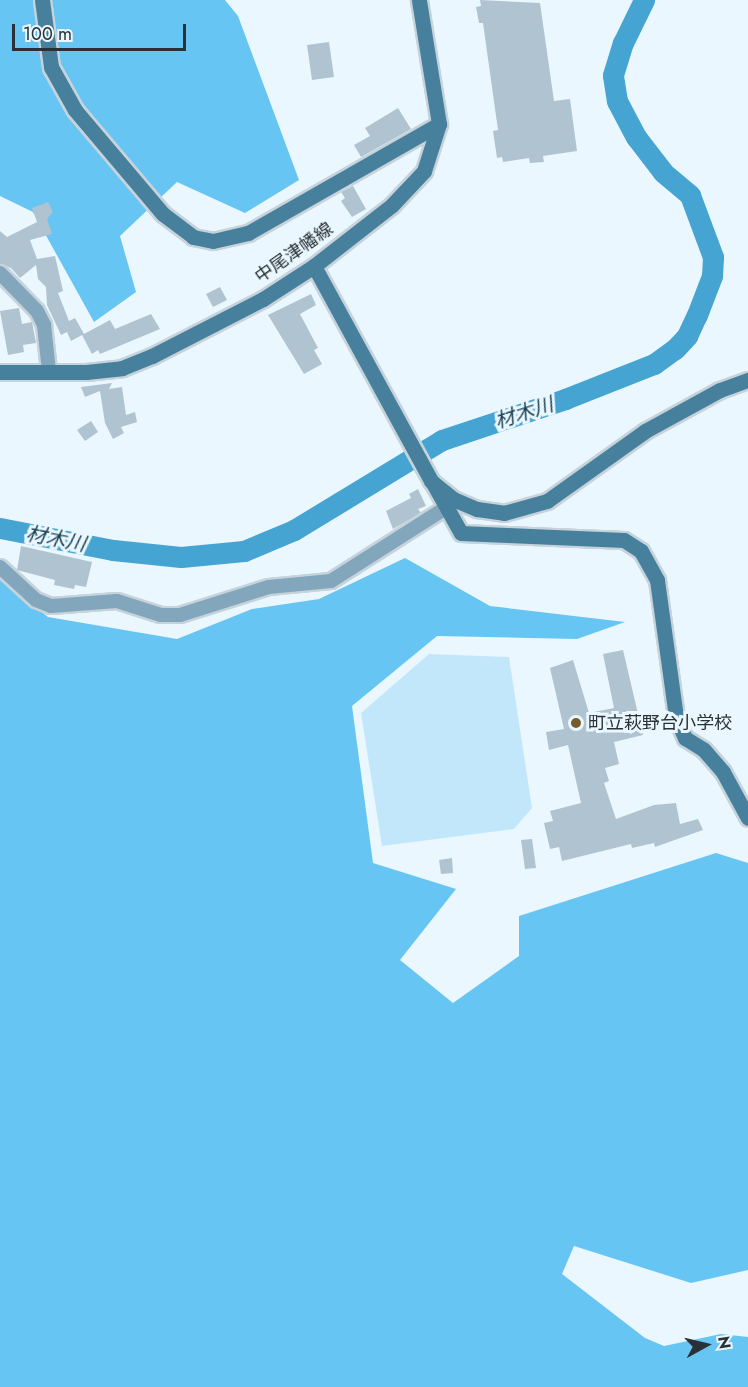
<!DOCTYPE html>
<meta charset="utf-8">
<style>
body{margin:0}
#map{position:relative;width:748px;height:1387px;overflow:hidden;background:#eaf7ff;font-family:Jost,"Noto Sans JP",sans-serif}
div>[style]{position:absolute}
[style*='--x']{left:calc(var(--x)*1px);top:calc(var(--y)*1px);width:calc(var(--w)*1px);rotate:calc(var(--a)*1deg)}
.green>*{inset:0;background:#c3e7fa}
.forest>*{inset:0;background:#67c5f3}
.river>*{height:21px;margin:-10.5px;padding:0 10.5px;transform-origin:10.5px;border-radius:10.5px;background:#45a4d1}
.building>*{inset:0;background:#afc4d0}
.roads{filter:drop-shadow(2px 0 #c7d3db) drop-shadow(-2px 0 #c7d3db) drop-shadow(0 2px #c7d3db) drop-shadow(0 -2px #c7d3db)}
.street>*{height:14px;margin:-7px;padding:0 7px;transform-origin:7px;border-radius:7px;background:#82a6bb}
.secondary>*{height:15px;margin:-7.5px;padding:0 7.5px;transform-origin:7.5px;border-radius:7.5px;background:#46809d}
.dots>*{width:16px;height:16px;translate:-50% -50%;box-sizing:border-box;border:3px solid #eaf7ff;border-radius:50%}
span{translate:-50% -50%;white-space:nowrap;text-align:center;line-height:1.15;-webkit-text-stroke:6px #eaf7ff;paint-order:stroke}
.street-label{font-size:18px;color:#293136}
.poi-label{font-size:18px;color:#293136}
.left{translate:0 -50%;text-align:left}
.water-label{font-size:20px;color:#153e51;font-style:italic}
.north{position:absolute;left:676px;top:1315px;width:60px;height:60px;-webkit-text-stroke:4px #eaf7ff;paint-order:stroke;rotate:82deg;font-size:16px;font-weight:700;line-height:24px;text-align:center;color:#293136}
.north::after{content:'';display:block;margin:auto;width:21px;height:27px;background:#293136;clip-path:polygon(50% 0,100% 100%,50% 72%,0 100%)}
.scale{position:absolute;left:12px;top:24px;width:174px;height:27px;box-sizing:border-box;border:3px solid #293136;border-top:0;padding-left:8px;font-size:18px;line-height:21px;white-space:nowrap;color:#293136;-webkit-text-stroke:4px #eaf7ff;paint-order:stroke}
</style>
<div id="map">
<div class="green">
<div style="clip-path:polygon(429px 654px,509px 657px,532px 808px,514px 829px,382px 846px,361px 713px)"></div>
</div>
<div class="forest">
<div style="clip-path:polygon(0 0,225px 0,238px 16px,299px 180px,245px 213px,177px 182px,120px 236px,136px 292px,94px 322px,33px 212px,0 196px)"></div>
<div style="clip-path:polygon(405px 558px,490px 606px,625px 622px,577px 639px,437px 636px,352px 706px,373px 863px,456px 889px,400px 960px,453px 1003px,519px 956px,519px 916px,716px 853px,748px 863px,748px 1270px,691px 1283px,574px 1246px,562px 1274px,645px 1338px,664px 1346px,721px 1334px,748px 1337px,748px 1387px,0 1387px,0 579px,48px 617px,177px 639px,252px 609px,319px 599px)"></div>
</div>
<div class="river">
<div style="--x:0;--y:528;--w:115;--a:11"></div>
<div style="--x:113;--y:550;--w:68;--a:5.9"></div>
<div style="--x:181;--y:557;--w:63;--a:-5.4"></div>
<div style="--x:244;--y:551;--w:54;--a:-22.8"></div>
<div style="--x:294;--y:530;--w:173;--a:-31.3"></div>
<div style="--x:442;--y:440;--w:130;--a:-18.4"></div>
<div style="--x:565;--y:399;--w:96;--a:-21.5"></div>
<div style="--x:654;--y:364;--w:26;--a:-36"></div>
<div style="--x:675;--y:349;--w:18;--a:-47"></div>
<div style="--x:687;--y:336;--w:23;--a:-65"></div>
<div style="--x:697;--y:315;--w:42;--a:-69"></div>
<div style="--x:712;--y:276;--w:19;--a:-87"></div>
<div style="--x:713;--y:257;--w:66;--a:-110.4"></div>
<div style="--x:690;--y:195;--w:35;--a:-140"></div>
<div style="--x:663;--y:172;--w:44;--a:-127.6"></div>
<div style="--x:636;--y:137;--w:41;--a:-117.8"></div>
<div style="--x:617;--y:101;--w:26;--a:-99"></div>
<div style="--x:613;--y:75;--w:34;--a:-73"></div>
<div style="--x:623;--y:43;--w:48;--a:-64"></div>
</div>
<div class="building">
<div style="clip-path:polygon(480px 0,540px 3px,554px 101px,570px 99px,577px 151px,543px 156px,544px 162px,530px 163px,529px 158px,503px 162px,502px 157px,497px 158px,493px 131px,498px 130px,483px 23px,479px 23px,476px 7px,481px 6px)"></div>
<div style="clip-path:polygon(329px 42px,334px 77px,312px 80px,307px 45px)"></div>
<div style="clip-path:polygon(398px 108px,411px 129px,361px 157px,354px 145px,370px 136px,365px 128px)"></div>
<div style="clip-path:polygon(353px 186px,366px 209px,352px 217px,341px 201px,345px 198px,341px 192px)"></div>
<div style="clip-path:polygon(48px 202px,53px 212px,47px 219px,52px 234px,30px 240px,37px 259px,55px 256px,63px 291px,58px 293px,69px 321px,75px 318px,84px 334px,110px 320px,115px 329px,151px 314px,160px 329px,100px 354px,98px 350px,92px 354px,82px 335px,71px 341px,67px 332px,61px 335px,47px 305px,46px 287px,38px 279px,36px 265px,20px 278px,11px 268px,0 264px,0 231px,7px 237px,37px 222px,32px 208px)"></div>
<div style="clip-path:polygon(220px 287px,227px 300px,213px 307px,206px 294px)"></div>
<div style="clip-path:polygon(311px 294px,316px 305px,300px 314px,318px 348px,314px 350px,322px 364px,304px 374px,268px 315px)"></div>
<div style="clip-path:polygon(19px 308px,22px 324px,32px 322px,36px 343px,23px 345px,24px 352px,8px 355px,0 311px)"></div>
<div style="clip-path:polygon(112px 383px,109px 389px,122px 387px,126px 415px,135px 412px,137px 422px,121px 427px,124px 433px,113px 439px,105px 423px,100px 391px,85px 397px,81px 387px)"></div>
<div style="clip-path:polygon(91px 421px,98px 432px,85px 441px,77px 430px)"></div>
<div style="clip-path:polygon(418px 489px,426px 506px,418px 509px,421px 513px,393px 529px,386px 511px,411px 498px,409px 494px)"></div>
<div style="clip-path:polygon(21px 546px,92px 562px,86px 587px,75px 585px,74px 589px,54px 585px,55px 580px,17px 570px)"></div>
<div style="clip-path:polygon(623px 650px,643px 735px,614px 742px,619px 764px,605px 768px,609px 781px,604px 783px,616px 819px,654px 805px,676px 803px,680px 824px,698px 819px,703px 830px,655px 847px,654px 843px,632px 848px,631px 844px,562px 861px,559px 847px,550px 849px,544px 823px,553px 821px,550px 811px,581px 803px,568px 745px,549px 750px,546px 732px,564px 729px,550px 668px,573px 660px,589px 713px,614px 708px,603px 654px)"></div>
<div style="clip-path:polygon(532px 839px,536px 868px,525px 869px,521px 840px)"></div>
<div style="clip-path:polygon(452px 858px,453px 873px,441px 874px,439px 860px)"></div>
</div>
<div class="roads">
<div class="street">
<div style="--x:0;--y:273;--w:53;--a:45.8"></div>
<div style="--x:37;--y:311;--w:16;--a:63"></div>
<div style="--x:44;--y:325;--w:46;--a:83.8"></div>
<div style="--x:0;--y:567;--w:49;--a:42.5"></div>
<div style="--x:36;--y:600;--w:16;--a:22"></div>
<div style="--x:51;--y:606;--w:66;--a:-4.3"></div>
<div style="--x:117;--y:601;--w:46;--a:17.7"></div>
<div style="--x:161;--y:615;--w:19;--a:0"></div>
<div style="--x:180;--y:615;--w:93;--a:-17.5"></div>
<div style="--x:269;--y:587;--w:62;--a:-5.5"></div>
<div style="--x:331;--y:581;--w:134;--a:-32.5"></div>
</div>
<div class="secondary">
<div style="--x:42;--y:0;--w:68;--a:82.3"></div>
<div style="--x:51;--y:67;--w:49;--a:60.8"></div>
<div style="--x:75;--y:110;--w:136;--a:49.8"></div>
<div style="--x:163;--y:214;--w:38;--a:37"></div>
<div style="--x:193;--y:237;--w:20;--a:11"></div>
<div style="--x:213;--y:241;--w:36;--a:-13"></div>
<div style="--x:248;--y:233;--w:220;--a:-29.7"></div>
<div style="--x:314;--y:266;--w:245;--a:61.4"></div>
<div style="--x:431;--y:481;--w:28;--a:39"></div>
<div style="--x:453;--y:499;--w:26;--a:23"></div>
<div style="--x:477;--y:509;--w:27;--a:8"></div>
<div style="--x:504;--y:513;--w:45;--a:-15.6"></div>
<div style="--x:547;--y:501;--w:120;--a:-35.5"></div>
<div style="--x:645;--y:431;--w:85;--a:-28.7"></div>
<div style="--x:720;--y:390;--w:30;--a:-20"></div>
<div style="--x:0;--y:372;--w:86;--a:0"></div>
<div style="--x:86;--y:372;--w:36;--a:-6"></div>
<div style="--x:122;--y:368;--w:32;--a:-22"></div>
<div style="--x:152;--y:356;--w:125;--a:-27.2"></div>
<div style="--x:263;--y:299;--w:61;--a:-32.9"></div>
<div style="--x:314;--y:266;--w:99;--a:-38"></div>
<div style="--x:392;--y:205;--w:47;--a:-46.7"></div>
<div style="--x:424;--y:171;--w:49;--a:-72.3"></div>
<div style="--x:439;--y:124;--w:126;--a:-99.2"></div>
<div style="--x:433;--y:483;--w:57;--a:60.8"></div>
<div style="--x:461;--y:533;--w:163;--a:2.5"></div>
<div style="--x:624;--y:540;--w:20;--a:33"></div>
<div style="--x:641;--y:551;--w:33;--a:61"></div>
<div style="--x:657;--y:580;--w:138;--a:82.1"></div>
<div style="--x:676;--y:717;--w:23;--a:67"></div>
<div style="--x:685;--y:738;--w:22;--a:32"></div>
<div style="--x:704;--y:750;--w:29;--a:49"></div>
<div style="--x:723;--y:772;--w:52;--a:61.5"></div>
</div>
</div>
<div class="dots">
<div style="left:576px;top:723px;background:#755c2d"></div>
</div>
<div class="street-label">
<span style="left:294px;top:253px;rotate:-35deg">中尾津幡線</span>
</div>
<div class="poi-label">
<span class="left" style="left:588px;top:723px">町立萩野台小学校</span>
</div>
<div class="water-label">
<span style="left:524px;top:413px;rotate:-18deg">材木川</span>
<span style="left:56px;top:539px;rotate:11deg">材木川</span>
</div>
<div class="north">N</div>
<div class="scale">100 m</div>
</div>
